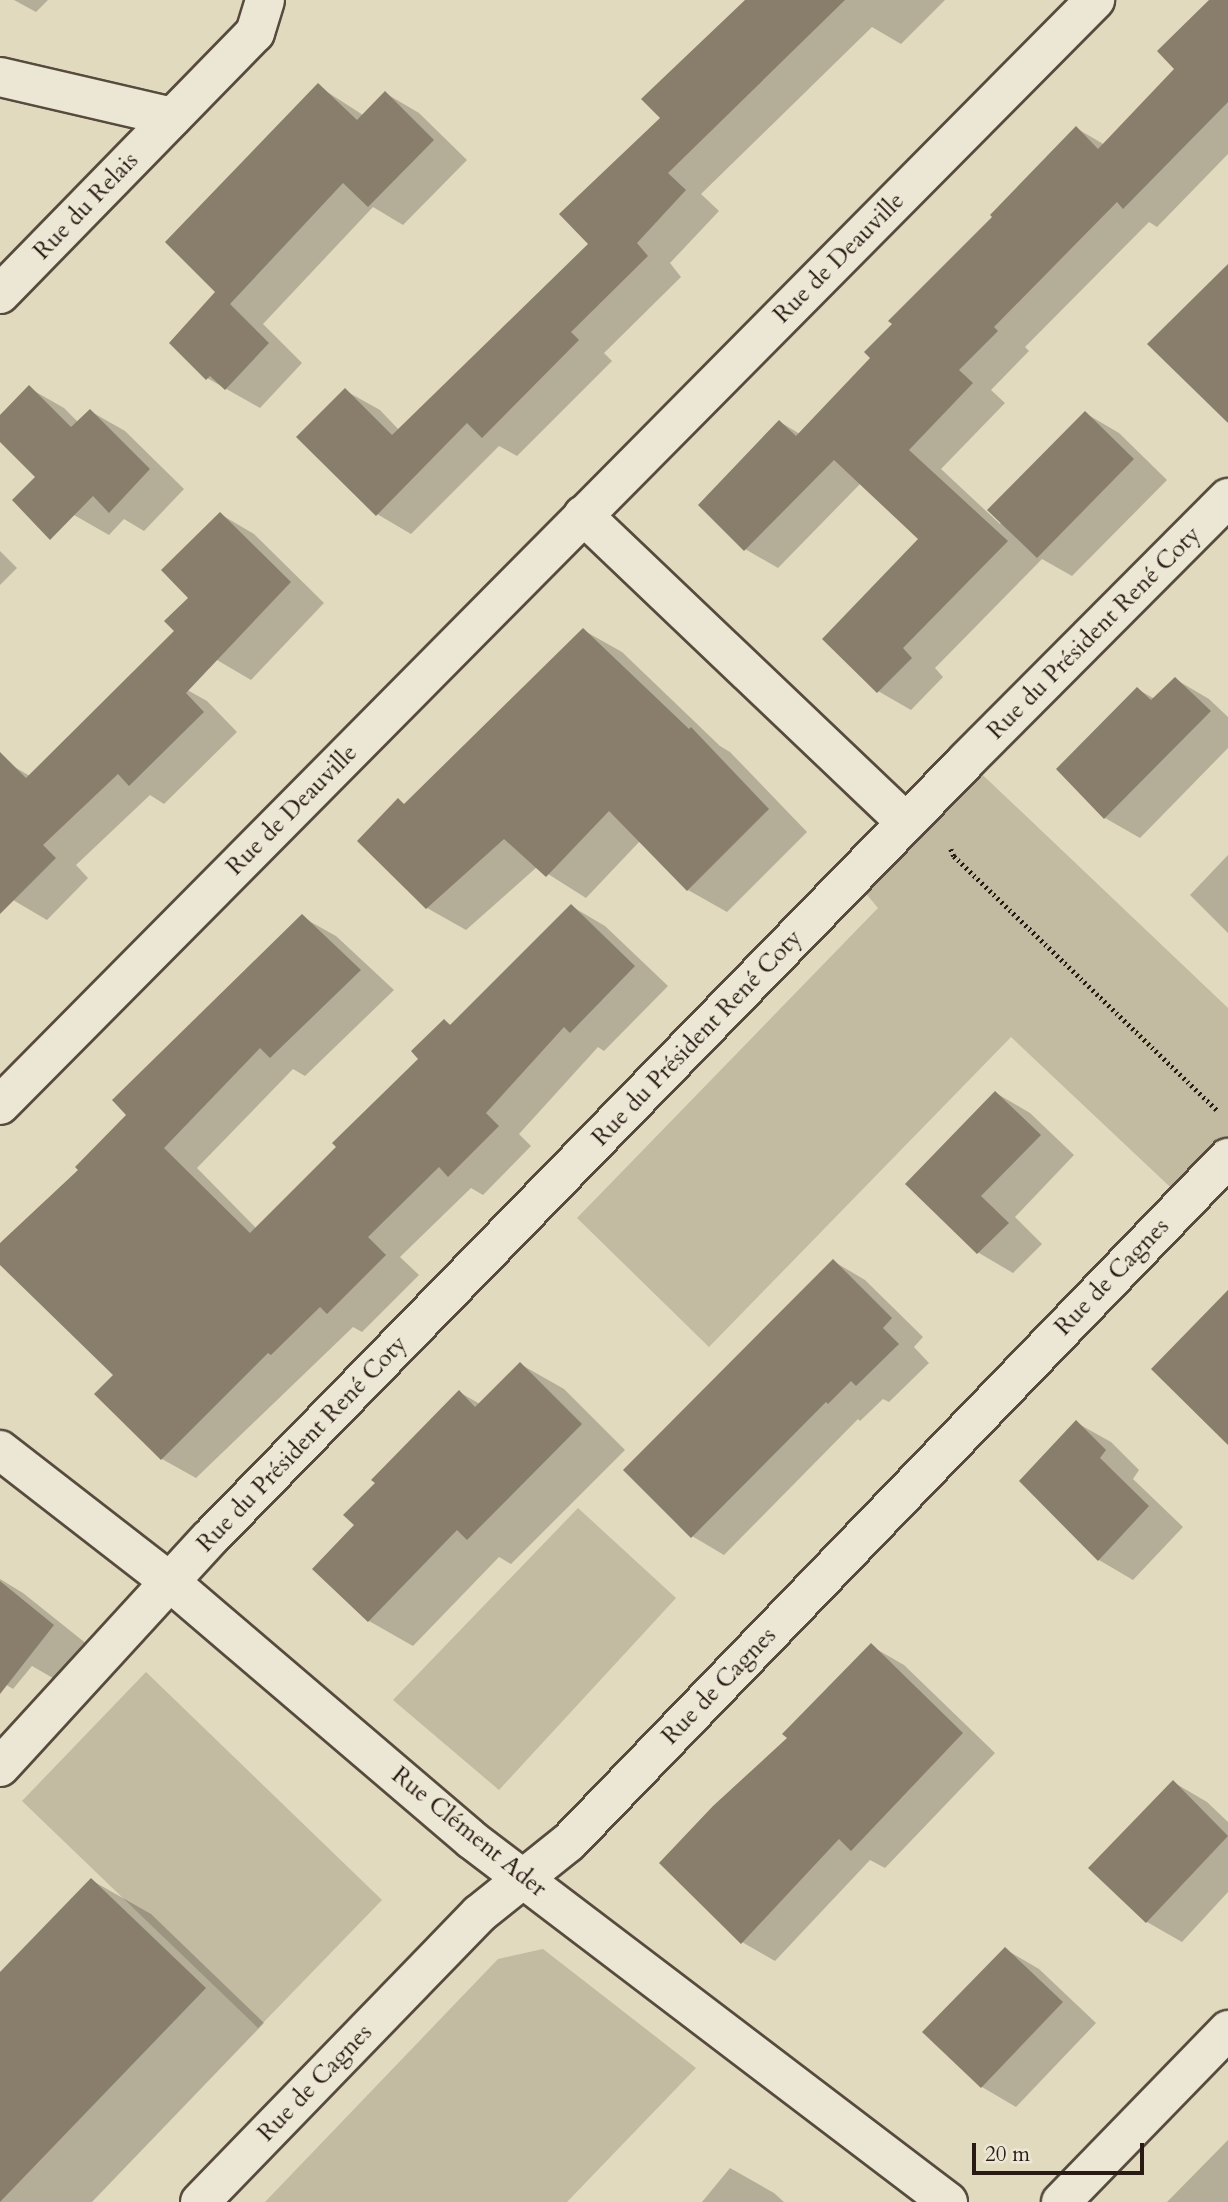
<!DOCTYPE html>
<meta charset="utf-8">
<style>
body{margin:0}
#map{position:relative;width:1228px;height:2202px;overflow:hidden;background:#e1dabe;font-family:Cardo,serif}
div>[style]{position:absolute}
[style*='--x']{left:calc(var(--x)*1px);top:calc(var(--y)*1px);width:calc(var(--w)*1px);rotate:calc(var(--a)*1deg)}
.green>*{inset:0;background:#c2baa1}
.shadow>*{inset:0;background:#0003}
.building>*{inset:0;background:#897e6c}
.path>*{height:4.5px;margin-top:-2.25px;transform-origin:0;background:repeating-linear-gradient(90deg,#291b14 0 2px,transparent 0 5.5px)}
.roads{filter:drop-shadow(2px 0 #574b3e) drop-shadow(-2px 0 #574b3e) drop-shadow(0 2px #574b3e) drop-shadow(0 -2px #574b3e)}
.street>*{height:38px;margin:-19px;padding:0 19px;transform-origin:19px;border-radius:19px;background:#ece7d5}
span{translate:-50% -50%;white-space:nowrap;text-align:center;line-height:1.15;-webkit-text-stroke:5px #ece7d5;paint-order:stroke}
.street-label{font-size:24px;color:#291b14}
.scale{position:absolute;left:972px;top:2143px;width:172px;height:32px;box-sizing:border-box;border:4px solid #291b14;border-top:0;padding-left:9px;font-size:21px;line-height:24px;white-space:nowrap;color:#291b14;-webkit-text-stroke:5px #ece7d5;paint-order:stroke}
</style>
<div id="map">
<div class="green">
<div style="clip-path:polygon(967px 760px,1228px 1008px,1228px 1158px,1185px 1201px,1011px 1037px,709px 1347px,577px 1218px,878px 908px,853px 878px)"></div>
<div style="clip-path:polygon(578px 1508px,676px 1598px,499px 1790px,393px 1700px)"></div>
<div style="clip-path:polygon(146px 1672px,382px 1900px,258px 2028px,22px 1801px)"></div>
<div style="clip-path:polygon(543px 1949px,696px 2068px,567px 2202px,265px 2202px,498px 1959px)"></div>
</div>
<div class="shadow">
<div style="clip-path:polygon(14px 0,48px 0,36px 12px)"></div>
<div style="clip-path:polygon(778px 0,945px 0,901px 44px,872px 27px,701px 194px,719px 211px,670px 263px,681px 277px,604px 353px,612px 361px,517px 456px,499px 446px,411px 534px,377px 514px,346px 391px,380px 410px,399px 430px,591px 244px,662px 118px)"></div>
<div style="clip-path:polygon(1211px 0,1228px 0,1228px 154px,1157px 227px,1149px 222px,1025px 347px,1029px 351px,991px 390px,1005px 403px,941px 469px,1000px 524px,1085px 413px,1119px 433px,1167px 480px,1072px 576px,1042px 559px,935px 668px,943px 677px,911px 710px,878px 691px,920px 539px,861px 483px,778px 568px,745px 549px,780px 422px,800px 434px,873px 358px,994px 217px,1076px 128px,1105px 145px,1177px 69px)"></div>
<div style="clip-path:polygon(318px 86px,363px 115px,385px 93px,419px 113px,467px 160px,403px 225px,373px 207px,263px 324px,302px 363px,260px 408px,207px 378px,218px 292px)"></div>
<div style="clip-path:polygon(29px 388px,64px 408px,78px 422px,90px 411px,125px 431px,184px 489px,144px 531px,124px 519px,109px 535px,74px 515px,0 439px,0 418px)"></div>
<div style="clip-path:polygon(220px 514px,254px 534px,324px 603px,251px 680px,217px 660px,190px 598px)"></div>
<div style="clip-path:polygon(0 551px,17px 568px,0 585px)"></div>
<div style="clip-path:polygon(583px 630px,622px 652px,720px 746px,730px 752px,807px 832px,727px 912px,688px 890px,640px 841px,586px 898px,537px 867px,466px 930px,427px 908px,359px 841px,398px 801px,406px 805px)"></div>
<div style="clip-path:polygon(1175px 679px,1209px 699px,1228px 717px,1228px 748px,1140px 838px,1105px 818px,1058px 769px,1137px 689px,1155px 699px)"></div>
<div style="clip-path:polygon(173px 682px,207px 701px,237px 732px,164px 804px,150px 795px,76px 865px,88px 878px,47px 920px,13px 900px,0 886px,0 776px,11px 765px,30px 776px)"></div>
<div style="clip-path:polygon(1228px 855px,1228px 933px,1190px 895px)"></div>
<div style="clip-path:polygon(571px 906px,605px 926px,668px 986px,604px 1051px,598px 1047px,519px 1134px,531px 1146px,483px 1195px,471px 1188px,400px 1257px,419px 1275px,362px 1332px,353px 1327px,196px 1478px,162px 1459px,96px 1394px,115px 1375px,0 1263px,0 1246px,81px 1170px,302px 917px,336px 936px,394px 990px,305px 1076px,293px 1069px,197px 1168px,257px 1229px,421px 1059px,445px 1021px,452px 1026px)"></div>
<div style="clip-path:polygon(996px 1093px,1030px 1113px,1074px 1155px,1015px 1217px,1042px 1244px,1013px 1273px,979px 1253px,907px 1184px)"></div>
<div style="clip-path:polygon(833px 1261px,865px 1280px,923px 1337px,914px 1347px,929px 1363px,889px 1402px,883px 1399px,860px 1421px,858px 1419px,724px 1555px,692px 1536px)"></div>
<div style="clip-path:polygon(520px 1364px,564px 1389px,625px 1450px,511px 1564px,499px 1557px,413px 1646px,369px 1621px,315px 1569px,357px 1525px,459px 1392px,480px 1404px)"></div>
<div style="clip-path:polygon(1077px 1423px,1111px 1442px,1139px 1470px,1133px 1479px,1183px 1527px,1133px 1580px,1099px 1560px)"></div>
<div style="clip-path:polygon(0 1579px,23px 1593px,93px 1649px,65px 1685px,32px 1666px,13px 1689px,0 1681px)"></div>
<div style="clip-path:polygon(871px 1646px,904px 1665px,995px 1753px,885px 1868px,870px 1860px,775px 1961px,742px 1942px)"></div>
<div style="clip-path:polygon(1173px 1782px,1207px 1802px,1228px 1822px,1228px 1892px,1182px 1942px,1147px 1922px,1090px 1868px)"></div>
<div style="clip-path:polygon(91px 1880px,151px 1914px,264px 2023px,92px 2202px,0 2202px,0 1975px)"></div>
<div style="clip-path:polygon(1005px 1949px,1039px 1969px,1096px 2023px,1016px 2107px,982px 2087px)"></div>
<div style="clip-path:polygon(1228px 2140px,1228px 2202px,1167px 2202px)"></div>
<div style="clip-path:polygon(730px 2168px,774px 2193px,784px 2202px,702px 2202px)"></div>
</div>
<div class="building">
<div style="clip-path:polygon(745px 0,845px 0,668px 173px,686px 190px,637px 243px,648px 256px,571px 332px,579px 340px,482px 438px,467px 423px,376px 516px,296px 437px,345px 388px,392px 435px,588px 244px,559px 214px,660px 118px,641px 99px)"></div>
<div style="clip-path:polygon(1209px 0,1228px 0,1228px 102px,1123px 209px,1117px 202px,994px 327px,998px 331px,959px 370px,973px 383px,909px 450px,1008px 541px,903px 648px,912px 658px,877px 693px,822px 639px,918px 539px,834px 460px,744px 551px,698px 505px,779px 420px,796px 436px,870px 358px,864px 352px,892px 324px,888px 321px,992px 217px,990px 215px,1076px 126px,1098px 149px,1174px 69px,1157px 51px)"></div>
<div style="clip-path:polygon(318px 83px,357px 120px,385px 91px,434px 140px,368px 207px,343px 183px,230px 304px,269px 343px,225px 390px,210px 376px,206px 380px,169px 343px,215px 292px,165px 242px)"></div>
<div style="clip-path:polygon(1228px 264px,1228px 423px,1147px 344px)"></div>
<div style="clip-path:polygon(29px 385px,71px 427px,90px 409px,150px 469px,109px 513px,93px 496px,50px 540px,12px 500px,35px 477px,0 442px,0 415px)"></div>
<div style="clip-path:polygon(1085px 411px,1134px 459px,1037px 558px,987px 510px)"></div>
<div style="clip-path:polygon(220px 512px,291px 582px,186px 693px,204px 712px,129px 786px,118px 774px,43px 845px,56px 858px,0 914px,0 752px,26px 778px,174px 631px,164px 621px,188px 598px,161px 570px)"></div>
<div style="clip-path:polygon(583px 628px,689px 729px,691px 727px,769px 809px,687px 891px,609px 811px,546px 877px,504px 839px,426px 909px,357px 841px,398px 798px,404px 804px)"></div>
<div style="clip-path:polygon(1175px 677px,1211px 711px,1104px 819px,1056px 769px,1137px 687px,1151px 700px)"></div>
<div style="clip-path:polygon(571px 904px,635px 966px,570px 1033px,564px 1027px,486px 1113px,499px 1126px,448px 1177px,439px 1167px,368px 1237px,386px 1255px,327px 1314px,320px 1307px,271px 1355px,268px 1353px,161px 1460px,94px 1394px,113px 1375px,0 1265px,0 1243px,78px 1170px,75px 1167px,126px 1115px,112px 1100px,302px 914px,361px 970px,270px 1058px,260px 1048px,164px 1148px,250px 1233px,336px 1147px,332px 1143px,418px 1059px,411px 1051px,444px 1019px,450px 1025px)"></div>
<div style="clip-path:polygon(995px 1091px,1041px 1135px,981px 1196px,1009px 1223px,977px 1254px,905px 1184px)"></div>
<div style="clip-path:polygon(833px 1259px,892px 1318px,883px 1328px,899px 1344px,856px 1386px,851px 1381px,828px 1404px,826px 1402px,691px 1538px,623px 1470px)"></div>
<div style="clip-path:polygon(1228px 1290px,1228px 1445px,1151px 1369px)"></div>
<div style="clip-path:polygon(520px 1362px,582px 1424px,467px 1540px,457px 1530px,368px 1622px,312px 1569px,354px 1525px,343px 1515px,375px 1483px,371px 1480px,459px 1390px,475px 1407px)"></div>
<div style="clip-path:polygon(1076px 1420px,1106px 1450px,1100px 1458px,1149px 1506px,1098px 1561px,1019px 1481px)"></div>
<div style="clip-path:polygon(0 1581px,54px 1625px,0 1694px)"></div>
<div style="clip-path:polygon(871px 1643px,963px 1733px,851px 1851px,839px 1839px,741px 1944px,659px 1863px,713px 1806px,787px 1738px,782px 1734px)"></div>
<div style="clip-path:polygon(1173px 1780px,1228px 1836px,1146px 1923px,1088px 1868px)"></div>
<div style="clip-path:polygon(91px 1878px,206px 1988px,0 2202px,0 1972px)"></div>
<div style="clip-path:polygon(1005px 1947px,1063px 2002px,981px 2088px,922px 2032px)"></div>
</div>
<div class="path">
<div style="--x:951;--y:849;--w:8;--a:67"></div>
<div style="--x:954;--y:856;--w:366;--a:44"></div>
</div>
<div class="roads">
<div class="street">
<div style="--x:0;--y:77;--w:177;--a:13.1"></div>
<div style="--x:0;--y:294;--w:365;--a:-45.7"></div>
<div style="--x:255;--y:33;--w:34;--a:-73"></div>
<div style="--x:583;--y:515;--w:446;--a:43.6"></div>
<div style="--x:0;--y:1105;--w:1556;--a:-45.26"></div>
<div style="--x:0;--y:1450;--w:215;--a:37.8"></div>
<div style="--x:170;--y:1582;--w:397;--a:40.5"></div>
<div style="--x:472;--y:1840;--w:598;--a:37.25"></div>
<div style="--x:0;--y:1767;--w:311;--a:-47.5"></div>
<div style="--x:210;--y:1538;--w:1086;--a:-45.78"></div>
<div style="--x:967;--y:760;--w:370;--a:-45.1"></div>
<div style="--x:200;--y:2202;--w:401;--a:-45.9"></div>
<div style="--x:479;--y:1914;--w:115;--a:-38.7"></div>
<div style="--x:569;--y:1842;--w:950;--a:-46.07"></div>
<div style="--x:1061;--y:2202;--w:240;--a:-45.8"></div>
</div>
</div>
<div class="street-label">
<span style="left:86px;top:206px;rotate:-46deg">Rue du Relais</span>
<span style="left:839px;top:258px;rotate:-45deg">Rue de Deauville</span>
<span style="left:1094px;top:633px;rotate:-45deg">Rue du Président René Coty</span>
<span style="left:292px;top:810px;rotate:-45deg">Rue de Deauville</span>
<span style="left:697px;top:1038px;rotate:-46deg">Rue du Président René Coty</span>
<span style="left:1112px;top:1277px;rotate:-46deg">Rue de Cagnes</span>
<span style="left:302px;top:1444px;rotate:-46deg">Rue du Président René Coty</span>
<span style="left:719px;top:1686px;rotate:-46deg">Rue de Cagnes</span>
<span style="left:469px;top:1832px;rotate:39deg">Rue Clément Ader</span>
<span style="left:315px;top:2083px;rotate:-46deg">Rue de Cagnes</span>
</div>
<div class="scale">20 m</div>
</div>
